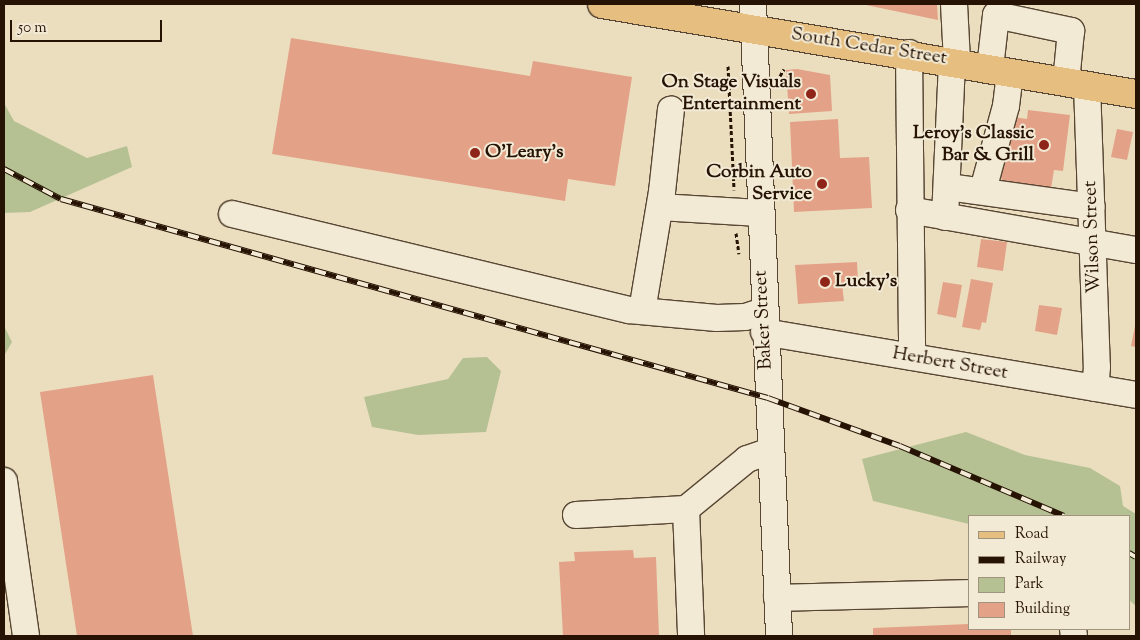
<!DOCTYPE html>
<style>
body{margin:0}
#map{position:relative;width:1140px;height:640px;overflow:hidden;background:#ebdebf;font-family:"Sorts Mill Goudy",serif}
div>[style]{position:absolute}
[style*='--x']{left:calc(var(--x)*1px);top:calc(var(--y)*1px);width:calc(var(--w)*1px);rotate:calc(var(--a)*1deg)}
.green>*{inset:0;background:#b6c193}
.building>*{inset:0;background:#e3a287}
.path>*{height:3px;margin-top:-1.5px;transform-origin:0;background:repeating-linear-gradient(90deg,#261304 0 4px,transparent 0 6.5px)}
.roads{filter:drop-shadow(1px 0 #574633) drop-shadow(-1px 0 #574633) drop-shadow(0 1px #574633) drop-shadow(0 -1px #574633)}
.minor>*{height:26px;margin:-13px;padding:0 13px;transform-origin:13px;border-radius:13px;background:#f2ead5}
.major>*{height:28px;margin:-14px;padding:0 14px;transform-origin:14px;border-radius:14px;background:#e6bf80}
.rail>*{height:5.5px;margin-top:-2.75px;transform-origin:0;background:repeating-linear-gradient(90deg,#f2ead5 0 11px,#261304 0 22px);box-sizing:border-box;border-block:1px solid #261304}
.dots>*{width:14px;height:14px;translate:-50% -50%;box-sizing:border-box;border:2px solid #f2ead5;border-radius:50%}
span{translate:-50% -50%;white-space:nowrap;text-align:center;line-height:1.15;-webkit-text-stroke:4px #f2ead5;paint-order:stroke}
.street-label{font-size:19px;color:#261304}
.poi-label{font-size:19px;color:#261304;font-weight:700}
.right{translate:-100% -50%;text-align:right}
.left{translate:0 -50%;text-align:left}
.frame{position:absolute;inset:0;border:5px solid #261304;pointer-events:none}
.legend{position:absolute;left:968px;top:515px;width:162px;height:115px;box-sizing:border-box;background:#f2ead5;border:1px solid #a09481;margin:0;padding:6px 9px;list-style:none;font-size:15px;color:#261304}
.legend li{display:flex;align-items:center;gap:10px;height:25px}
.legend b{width:25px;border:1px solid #a09481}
.scale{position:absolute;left:10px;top:20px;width:152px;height:22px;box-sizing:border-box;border:2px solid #261304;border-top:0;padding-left:6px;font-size:15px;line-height:18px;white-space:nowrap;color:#261304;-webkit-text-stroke:4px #f2ead5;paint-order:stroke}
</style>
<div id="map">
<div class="green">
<div style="clip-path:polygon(4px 103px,14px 121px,87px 158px,127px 146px,132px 167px,30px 212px,4px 213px)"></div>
<div style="clip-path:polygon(4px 326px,12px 342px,4px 356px)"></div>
<div style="clip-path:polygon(487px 357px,501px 371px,486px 432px,418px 435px,372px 427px,364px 397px,448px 379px,463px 358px)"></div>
<div style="clip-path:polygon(966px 432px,1025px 455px,1090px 468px,1120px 486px,1123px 506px,1136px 514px,1136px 606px,1129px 600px,1129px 516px,969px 516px,969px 524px,873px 501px,862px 459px)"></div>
</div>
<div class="building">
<div style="clip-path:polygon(866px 4px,937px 4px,938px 20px,866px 5px)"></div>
<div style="clip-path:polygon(291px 38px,530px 76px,533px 61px,632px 77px,615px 186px,568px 179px,565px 201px,272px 154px)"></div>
<div style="clip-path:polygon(797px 69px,830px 75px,832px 111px,789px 114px,786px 70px)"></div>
<div style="clip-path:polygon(1028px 110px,1070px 115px,1063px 171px,1054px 170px,1051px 189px,1005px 184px,999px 175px,1006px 116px,1027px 119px)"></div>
<div style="clip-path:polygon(838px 119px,840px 158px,869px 157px,872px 208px,794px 212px,790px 122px)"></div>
<div style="clip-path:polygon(1117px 129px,1133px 132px,1127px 160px,1111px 157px)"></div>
<div style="clip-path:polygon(981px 239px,1007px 242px,1003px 271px,977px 267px)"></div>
<div style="clip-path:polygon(857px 262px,858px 283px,842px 284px,844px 301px,798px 304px,795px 265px)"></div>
<div style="clip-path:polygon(971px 279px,993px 283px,986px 323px,982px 322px,980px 330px,962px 327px)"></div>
<div style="clip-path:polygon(943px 282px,962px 285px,956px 318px,937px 314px)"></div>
<div style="clip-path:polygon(1039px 305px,1062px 308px,1057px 335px,1035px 331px)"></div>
<div style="clip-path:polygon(1135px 326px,1136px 326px,1136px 347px,1131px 346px)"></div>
<div style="clip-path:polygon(153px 375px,193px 636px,77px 636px,40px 392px)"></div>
<div style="clip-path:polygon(633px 550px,634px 558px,656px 557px,659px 636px,563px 636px,559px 562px,575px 561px,574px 552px)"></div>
<div style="clip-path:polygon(969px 624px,969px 629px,1011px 629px,1011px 636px,873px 636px,873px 628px)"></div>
</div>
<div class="path">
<div style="--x:728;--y:66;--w:124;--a:87.2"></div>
<div style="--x:780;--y:76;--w:8;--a:-60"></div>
<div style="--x:736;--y:233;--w:21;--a:82"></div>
</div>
<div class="roads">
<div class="minor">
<div style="--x:753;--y:4;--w:633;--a:87.64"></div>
<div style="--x:954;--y:4;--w:57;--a:87"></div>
<div style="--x:909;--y:53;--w:304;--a:89.4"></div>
<div style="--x:990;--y:68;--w:53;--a:-83.5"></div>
<div style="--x:996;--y:15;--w:77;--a:12"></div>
<div style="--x:1071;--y:31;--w:51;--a:95.6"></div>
<div style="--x:1087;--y:85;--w:282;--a:88"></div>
<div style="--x:1097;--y:367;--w:21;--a:95"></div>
<div style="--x:948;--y:187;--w:145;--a:7.9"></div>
<div style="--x:983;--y:190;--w:87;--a:-74.7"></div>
<div style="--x:1006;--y:106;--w:34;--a:-83"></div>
<div style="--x:660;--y:207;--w:99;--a:3.5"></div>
<div style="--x:909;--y:210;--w:230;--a:10"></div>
<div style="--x:232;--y:214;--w:408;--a:13.6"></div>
<div style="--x:629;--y:310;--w:88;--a:5.2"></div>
<div style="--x:717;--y:318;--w:28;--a:-2"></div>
<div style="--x:745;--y:317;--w:20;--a:-18"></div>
<div style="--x:945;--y:217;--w:156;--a:-87.4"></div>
<div style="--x:642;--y:311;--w:121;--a:-80.5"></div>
<div style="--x:662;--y:192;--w:83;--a:-83.8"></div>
<div style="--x:764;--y:332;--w:377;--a:9.6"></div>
<div style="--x:4;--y:481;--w:157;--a:81.9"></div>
<div style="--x:686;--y:509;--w:127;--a:87.7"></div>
<div style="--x:576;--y:515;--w:110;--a:-3.1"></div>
<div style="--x:686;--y:509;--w:79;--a:-39.3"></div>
<div style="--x:747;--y:459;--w:24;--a:-19"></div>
<div style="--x:777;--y:598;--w:192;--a:-1.5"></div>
<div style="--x:1073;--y:629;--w:7;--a:82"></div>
</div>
<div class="major">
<div style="--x:602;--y:4;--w:542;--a:9.57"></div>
</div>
</div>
<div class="rail">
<div style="--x:4;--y:169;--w:64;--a:27.8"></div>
<div style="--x:61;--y:199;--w:734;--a:15.72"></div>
<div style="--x:768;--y:398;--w:140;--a:20"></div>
<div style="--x:900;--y:446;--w:178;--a:23.1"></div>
<div style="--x:1129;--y:553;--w:8;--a:30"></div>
</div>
<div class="dots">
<div style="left:811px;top:94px;background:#8f2418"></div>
<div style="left:1044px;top:145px;background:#8f2418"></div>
<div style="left:475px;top:153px;background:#8f2418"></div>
<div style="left:822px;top:184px;background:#8f2418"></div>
<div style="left:825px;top:282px;background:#8f2418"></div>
</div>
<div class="street-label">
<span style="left:869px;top:47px;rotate:9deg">South Cedar Street</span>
<span style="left:1093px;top:237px;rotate:-92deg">Wilson Street</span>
<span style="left:764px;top:320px;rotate:-93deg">Baker Street</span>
<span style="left:950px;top:364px;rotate:10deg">Herbert Street</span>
</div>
<div class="poi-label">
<span class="right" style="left:801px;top:94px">On Stage Visuals<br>Entertainment</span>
<span class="right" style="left:1034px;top:145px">Leroy's Classic<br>Bar &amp; Grill</span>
<span class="left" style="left:485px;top:153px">O'Leary's</span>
<span class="right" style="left:812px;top:184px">Corbin Auto<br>Service</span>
<span class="left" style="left:835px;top:282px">Lucky's</span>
</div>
<div class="frame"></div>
<ul class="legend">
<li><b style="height:6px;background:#e6bf80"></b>Road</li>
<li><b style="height:6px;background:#261304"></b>Railway</li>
<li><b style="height:14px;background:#b6c193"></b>Park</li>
<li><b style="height:14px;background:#e3a287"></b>Building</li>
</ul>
<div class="scale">50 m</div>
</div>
